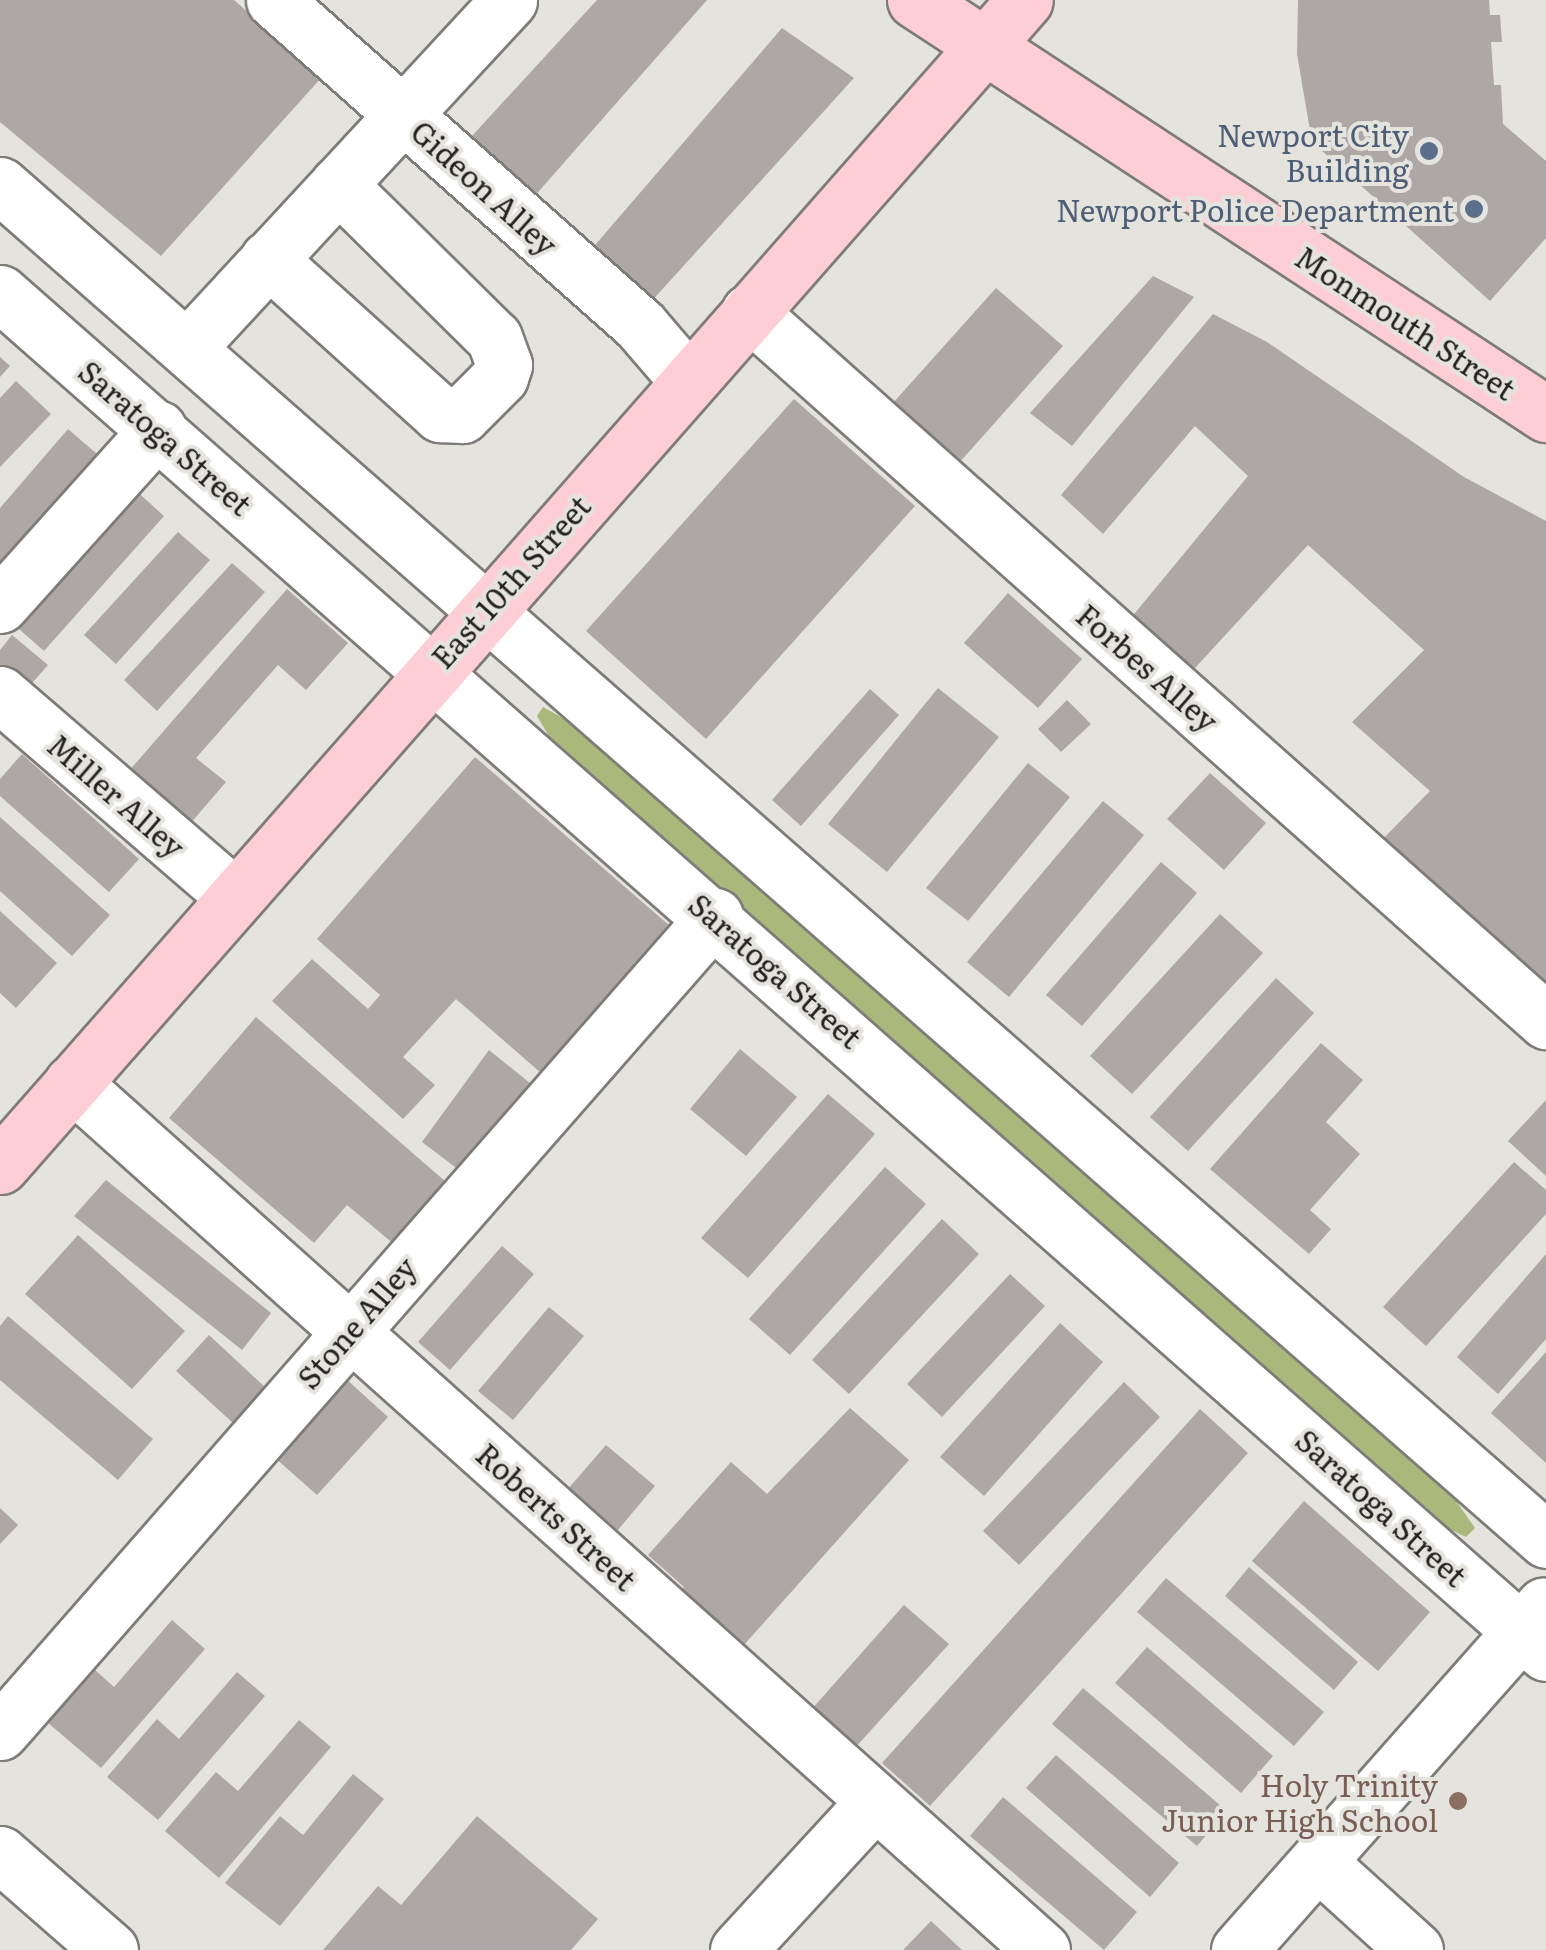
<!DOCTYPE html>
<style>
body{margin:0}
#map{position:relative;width:1546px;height:1950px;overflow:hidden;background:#e5e3de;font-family:Literata,serif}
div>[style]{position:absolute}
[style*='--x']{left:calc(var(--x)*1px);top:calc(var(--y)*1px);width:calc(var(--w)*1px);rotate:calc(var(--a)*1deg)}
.green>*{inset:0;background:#aab87c}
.building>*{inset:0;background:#ada8a5}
.roads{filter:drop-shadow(2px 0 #7e7c78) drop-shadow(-2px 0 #7e7c78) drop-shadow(0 2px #7e7c78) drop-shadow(0 -2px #7e7c78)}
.minor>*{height:55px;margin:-27.5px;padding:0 27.5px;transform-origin:27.5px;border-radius:27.5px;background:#fff}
.major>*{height:55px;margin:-27.5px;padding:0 27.5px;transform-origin:27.5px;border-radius:27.5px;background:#feced5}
.dots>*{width:28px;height:28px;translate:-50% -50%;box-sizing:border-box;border:5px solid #e5e3de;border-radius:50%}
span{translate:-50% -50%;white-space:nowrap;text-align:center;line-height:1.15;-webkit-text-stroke:8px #e5e3de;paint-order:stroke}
.service-label{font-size:30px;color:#4e5e75}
.right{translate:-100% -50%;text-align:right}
.street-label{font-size:30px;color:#232220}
.education-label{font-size:30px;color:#785e54}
</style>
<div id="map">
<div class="green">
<div style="clip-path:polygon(543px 707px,568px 721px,1454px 1498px,1475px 1528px,1466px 1537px,1430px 1520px,550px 738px,537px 716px)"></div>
</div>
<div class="building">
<div style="clip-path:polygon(0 0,234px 0,322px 77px,161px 256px,0 122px)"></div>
<div style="clip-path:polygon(597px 0,707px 0,525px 207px,460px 149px)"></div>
<div style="clip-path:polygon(1298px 0,1489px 0,1490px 15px,1500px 15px,1502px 42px,1491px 42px,1494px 85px,1501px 85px,1503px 124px,1546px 161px,1546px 238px,1490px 301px,1312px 142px,1297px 54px)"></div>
<div style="clip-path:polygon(782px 28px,854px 78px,639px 315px,583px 259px)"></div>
<div style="clip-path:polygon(1153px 276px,1194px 297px,1072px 446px,1030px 413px)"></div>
<div style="clip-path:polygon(996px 288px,1063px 346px,951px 472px,884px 413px)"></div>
<div style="clip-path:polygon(1213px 314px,1267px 342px,1464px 477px,1546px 521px,1546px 1014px,1368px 854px,1430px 791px,1352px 722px,1424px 650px,1308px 545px,1184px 680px,1121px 630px,1248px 476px,1195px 426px,1103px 534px,1061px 495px)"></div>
<div style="clip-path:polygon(0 357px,10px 366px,0 377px)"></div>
<div style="clip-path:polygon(16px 381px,51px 414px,0 467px,0 398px)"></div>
<div style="clip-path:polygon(794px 399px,915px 506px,706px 739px,586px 631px)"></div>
<div style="clip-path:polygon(68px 429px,104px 460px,0 580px,0 508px)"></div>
<div style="clip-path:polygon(132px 487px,164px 516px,44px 651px,11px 622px)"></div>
<div style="clip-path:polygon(178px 532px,210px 560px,116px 664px,84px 635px)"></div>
<div style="clip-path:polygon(232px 563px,265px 592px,157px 711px,124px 680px)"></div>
<div style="clip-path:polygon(287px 589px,348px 643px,306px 690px,278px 665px,196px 758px,226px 782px,177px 839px,115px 787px)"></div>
<div style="clip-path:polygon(1008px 593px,1082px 659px,1038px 708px,964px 643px)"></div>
<div style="clip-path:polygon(12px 635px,48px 665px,19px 698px,0 682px,0 650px)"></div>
<div style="clip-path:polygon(938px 688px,999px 737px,887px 872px,828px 824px)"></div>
<div style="clip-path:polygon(870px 689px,899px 715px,801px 826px,772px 800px)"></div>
<div style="clip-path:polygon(1067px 700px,1091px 724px,1061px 752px,1038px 729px)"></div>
<div style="clip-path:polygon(22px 754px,139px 859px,109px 892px,0 796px,0 779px)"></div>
<div style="clip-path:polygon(475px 757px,678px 933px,549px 1080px,456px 999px,403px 1057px,435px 1085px,403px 1119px,272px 1001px,312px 959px,368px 1009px,380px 995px,317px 939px)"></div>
<div style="clip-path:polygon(1028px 763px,1070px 797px,968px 921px,926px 888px)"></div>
<div style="clip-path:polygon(1210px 773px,1266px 823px,1224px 870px,1167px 819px)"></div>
<div style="clip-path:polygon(1103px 801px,1144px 835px,1009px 997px,967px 962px)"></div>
<div style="clip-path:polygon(0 817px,110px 915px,72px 956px,0 891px)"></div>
<div style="clip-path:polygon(1161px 862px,1197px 893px,1082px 1026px,1046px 995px)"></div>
<div style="clip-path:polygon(0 911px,57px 963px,16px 1008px,0 993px)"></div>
<div style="clip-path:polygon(1220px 914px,1263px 953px,1132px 1094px,1090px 1056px)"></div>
<div style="clip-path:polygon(1276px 978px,1314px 1013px,1188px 1151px,1150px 1117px)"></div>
<div style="clip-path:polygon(256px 1017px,446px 1182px,395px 1245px,347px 1205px,314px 1243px,169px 1118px)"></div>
<div style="clip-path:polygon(1321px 1043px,1363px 1080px,1326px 1122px,1360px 1154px,1310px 1210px,1331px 1229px,1309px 1254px,1210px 1169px)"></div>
<div style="clip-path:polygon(740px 1049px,797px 1097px,746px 1156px,690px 1109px)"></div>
<div style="clip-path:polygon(489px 1050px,530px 1083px,459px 1170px,422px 1142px)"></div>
<div style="clip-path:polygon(828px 1094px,875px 1134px,748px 1278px,701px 1238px)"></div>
<div style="clip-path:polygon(1546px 1100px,1546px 1176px,1508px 1141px)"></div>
<div style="clip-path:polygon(1514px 1162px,1546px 1190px,1546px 1214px,1426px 1346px,1383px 1307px)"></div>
<div style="clip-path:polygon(885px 1167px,926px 1204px,790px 1355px,749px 1319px)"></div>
<div style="clip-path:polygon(106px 1180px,271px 1313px,242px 1350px,74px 1216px)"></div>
<div style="clip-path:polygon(942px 1219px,979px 1254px,849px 1394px,812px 1360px)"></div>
<div style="clip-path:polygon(78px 1235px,185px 1331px,132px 1389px,25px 1294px)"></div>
<div style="clip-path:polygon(502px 1246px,534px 1274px,450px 1370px,418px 1342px)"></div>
<div style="clip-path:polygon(1546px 1254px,1546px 1339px,1498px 1394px,1457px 1357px)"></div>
<div style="clip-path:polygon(1010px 1274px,1045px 1306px,942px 1417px,907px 1384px)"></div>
<div style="clip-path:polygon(549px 1307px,584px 1336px,513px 1420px,478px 1391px)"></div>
<div style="clip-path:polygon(8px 1316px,153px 1439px,118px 1480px,0 1380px,0 1326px)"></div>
<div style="clip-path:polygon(1060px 1323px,1103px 1362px,984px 1496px,940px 1457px)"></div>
<div style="clip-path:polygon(209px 1335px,266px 1388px,233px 1423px,176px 1371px)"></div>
<div style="clip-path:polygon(1546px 1352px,1546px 1463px,1491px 1413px)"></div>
<div style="clip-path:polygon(345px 1378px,388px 1417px,317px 1495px,274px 1457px)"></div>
<div style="clip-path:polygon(1124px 1382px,1160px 1417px,1019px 1565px,983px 1531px)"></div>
<div style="clip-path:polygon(850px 1408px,909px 1460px,734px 1656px,671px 1605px,684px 1587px,648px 1555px,731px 1462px,767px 1494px)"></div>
<div style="clip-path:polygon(1200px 1409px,1248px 1453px,930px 1806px,882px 1763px)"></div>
<div style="clip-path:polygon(606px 1445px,655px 1486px,617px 1531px,568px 1489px)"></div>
<div style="clip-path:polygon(1304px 1501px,1430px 1612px,1378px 1671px,1252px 1561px)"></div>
<div style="clip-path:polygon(0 1508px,18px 1525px,0 1544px)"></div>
<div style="clip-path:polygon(1249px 1567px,1358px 1662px,1334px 1690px,1225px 1596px)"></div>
<div style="clip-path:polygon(1166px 1578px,1324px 1712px,1294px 1746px,1137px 1612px)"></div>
<div style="clip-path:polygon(904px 1605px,949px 1644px,854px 1749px,811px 1710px)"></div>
<div style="clip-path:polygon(172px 1620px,205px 1649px,101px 1768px,47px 1722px,94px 1669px,114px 1687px)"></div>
<div style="clip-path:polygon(1147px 1647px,1273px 1756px,1241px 1793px,1115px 1683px)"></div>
<div style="clip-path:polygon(237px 1672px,265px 1696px,158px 1820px,107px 1777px,157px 1719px,179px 1739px)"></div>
<div style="clip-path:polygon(1083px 1688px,1227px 1811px,1197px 1846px,1052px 1724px)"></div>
<div style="clip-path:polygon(299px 1720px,331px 1747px,219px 1878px,165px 1831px,216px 1772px,238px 1791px)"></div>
<div style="clip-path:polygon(1056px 1755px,1179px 1863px,1150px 1897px,1026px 1788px)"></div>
<div style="clip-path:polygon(353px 1774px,384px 1799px,280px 1926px,225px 1883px,280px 1816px,303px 1835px)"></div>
<div style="clip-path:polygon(1003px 1797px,1137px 1912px,1104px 1950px,970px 1836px)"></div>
<div style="clip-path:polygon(477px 1816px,598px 1919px,571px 1950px,323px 1950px,378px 1886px,401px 1905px)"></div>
<div style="clip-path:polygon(931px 1921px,962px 1950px,903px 1950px)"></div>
</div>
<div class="roads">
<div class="minor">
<div style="--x:274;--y:0;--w:489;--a:41.6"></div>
<div style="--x:640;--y:325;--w:74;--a:49.4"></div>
<div style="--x:0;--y:185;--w:2056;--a:41.23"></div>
<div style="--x:268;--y:259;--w:232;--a:42"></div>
<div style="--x:440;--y:414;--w:22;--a:3"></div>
<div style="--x:462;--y:415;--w:54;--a:-45"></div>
<div style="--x:500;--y:377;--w:13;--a:-72"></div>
<div style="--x:504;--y:365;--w:29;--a:-110"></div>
<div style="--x:494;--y:338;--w:219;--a:-135.4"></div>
<div style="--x:0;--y:293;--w:2059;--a:41.34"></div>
<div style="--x:749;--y:312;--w:1067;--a:41.66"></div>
<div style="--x:187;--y:348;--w:474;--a:-47.2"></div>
<div style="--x:0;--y:605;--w:237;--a:-48.1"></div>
<div style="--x:0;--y:694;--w:309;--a:40.8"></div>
<div style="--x:72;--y:1083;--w:1301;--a:41.79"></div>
<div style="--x:0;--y:1732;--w:1085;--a:-48.77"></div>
<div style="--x:0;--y:1854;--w:146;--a:41.1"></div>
<div style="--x:1318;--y:1862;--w:131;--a:42.2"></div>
<div style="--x:738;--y:1950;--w:202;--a:-47.4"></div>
<div style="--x:1239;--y:1950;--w:460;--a:-48.5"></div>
</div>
<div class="major">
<div style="--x:915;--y:0;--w:755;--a:33.27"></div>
<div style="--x:0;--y:1166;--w:1552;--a:-48.68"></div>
</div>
</div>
<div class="dots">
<div style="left:1429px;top:151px;background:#5c6f8a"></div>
<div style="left:1474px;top:209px;background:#5c6f8a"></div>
<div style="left:1458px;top:1801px;background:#8d6e63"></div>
</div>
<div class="service-label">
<span class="right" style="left:1409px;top:151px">Newport City<br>Building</span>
<span class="right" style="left:1454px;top:209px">Newport Police Department</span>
</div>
<div class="street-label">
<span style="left:485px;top:187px;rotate:42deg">Gideon Alley</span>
<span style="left:1406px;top:322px;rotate:33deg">Monmouth Street</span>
<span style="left:166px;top:437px;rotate:41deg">Saratoga Street</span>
<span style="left:510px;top:581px;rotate:-48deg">East 10th Street</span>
<span style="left:1148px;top:667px;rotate:41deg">Forbes Alley</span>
<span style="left:117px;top:795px;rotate:41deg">Miller Alley</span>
<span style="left:776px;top:970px;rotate:41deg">Saratoga Street</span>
<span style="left:356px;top:1322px;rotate:-49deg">Stone Alley</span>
<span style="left:1382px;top:1507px;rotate:42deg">Saratoga Street</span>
<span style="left:557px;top:1516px;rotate:42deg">Roberts Street</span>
</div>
<div class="education-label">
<span class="right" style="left:1438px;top:1801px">Holy Trinity<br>Junior High School</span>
</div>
</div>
